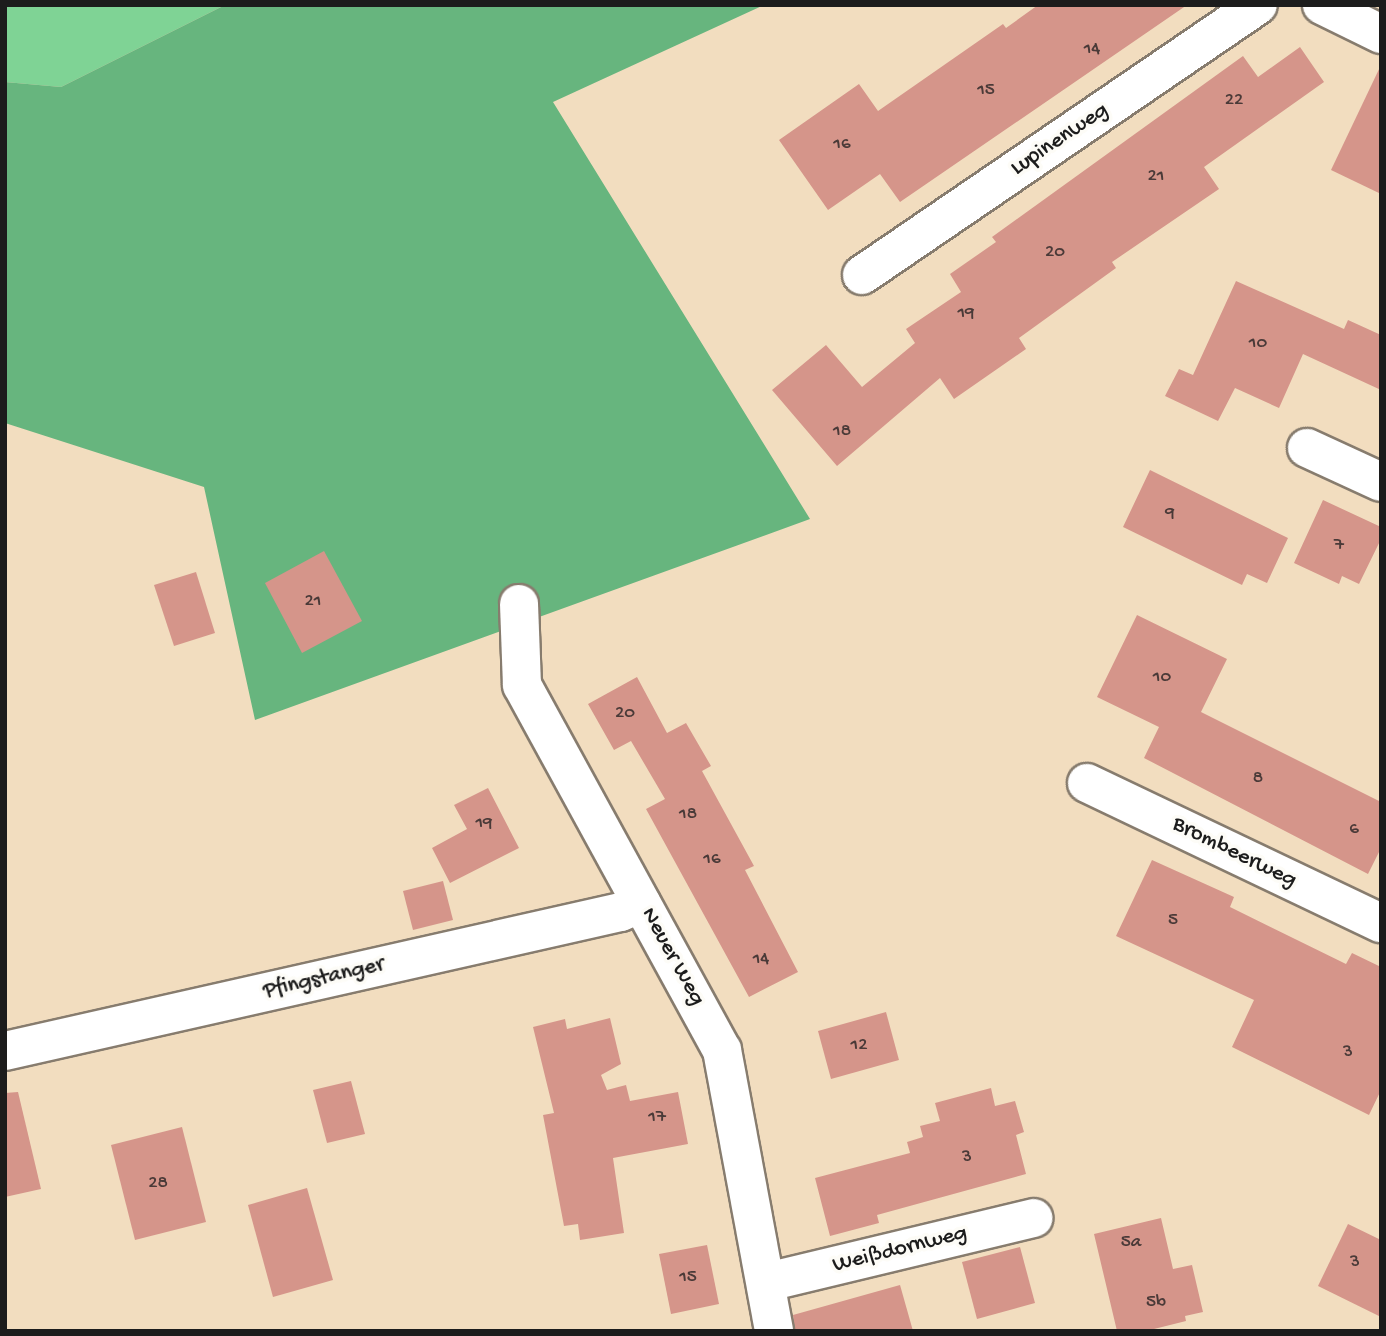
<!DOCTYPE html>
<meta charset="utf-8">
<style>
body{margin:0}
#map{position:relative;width:1386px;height:1336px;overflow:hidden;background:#f2ddbf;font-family:"Gochi Hand",sans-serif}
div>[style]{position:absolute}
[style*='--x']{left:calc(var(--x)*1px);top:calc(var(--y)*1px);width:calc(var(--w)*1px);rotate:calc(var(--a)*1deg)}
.green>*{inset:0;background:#7fd395}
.forest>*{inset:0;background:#67b57e}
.building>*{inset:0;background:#d5958a}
.roads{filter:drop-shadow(2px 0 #877c6e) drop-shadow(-2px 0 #877c6e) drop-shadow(0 2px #877c6e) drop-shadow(0 -2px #877c6e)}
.street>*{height:38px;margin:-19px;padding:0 19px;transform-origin:19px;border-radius:19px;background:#fff}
span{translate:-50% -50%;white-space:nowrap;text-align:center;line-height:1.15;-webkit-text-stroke:7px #fdfcf7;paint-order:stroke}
.number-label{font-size:19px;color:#4a3a38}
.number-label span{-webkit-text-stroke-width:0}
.street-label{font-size:23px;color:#1c1c1c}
.frame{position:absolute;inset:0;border:7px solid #1c1c1c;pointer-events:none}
</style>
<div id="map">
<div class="green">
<div style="clip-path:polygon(5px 5px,225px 5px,61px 87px,5px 82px)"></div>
</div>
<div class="forest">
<div style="clip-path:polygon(225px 5px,764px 5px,553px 102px,810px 519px,255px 720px,204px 487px,5px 423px,5px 82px,61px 87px)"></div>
</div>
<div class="building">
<div style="clip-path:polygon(1038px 5px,1187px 5px,900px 202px,880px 174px,828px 210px,779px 140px,859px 84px,878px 111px,1003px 24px,1006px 28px)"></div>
<div style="clip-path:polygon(1300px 47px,1324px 82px,1204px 167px,1219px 189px,1112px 262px,1116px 268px,1019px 338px,1026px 349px,954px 399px,940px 378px,837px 466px,772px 390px,826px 345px,862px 387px,915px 343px,906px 329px,961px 292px,950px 274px,996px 242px,992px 237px,1243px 56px,1258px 77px)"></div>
<div style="clip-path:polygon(1381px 65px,1381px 194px,1331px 170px)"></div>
<div style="clip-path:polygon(1236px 281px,1344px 329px,1348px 320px,1381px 335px,1381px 390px,1303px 354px,1279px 408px,1235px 388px,1218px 421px,1165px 396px,1179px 369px,1193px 375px)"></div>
<div style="clip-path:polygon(1150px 470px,1288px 538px,1267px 583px,1247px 574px,1242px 585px,1123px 527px)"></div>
<div style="clip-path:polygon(1323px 500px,1381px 527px,1381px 539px,1359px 584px,1342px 576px,1339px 584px,1294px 563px)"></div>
<div style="clip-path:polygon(324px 551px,362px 621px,302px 653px,265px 583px)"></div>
<div style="clip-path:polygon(196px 572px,215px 633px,174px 646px,154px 585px)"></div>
<div style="clip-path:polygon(1137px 615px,1227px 659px,1201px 712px,1381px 802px,1381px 848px,1368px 874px,1144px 758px,1159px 727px,1097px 697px)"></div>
<div style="clip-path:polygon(637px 677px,667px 733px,686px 723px,711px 766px,702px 771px,754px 866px,745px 870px,798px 972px,749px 997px,646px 809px,665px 799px,631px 741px,614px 750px,588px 704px)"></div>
<div style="clip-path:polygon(488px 788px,519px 848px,450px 883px,432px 848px,467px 829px,454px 805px)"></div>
<div style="clip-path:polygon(1152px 860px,1234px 897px,1230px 907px,1346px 964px,1352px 953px,1381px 967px,1381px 1090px,1369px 1115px,1232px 1047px,1254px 1000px,1116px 936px)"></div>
<div style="clip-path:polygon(443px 881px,453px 920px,413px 930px,403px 891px)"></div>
<div style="clip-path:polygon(886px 1012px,899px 1060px,831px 1079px,818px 1031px)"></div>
<div style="clip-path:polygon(610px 1018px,621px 1064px,601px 1075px,607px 1090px,626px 1085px,630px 1101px,678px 1092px,688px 1144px,613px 1158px,624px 1233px,580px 1240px,578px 1224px,564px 1226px,543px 1115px,554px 1113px,533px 1027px,565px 1019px,567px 1029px)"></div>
<div style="clip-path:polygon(351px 1081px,365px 1134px,327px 1143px,313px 1090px)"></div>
<div style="clip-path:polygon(991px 1088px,995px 1106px,1015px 1101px,1024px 1132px,1016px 1135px,1026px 1174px,877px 1215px,879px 1223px,830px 1236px,815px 1178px,910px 1153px,907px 1142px,923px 1137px,920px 1126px,940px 1121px,935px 1103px)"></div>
<div style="clip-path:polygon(18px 1092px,41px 1189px,5px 1197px,5px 1093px)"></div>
<div style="clip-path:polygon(182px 1127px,206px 1222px,135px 1240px,111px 1145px)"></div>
<div style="clip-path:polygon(307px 1188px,333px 1280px,273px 1297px,248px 1205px)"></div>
<div style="clip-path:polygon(1161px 1218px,1173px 1269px,1192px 1265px,1203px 1312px,1185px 1316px,1186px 1321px,1146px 1331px,1117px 1331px,1094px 1234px)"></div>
<div style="clip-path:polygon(1348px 1224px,1381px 1240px,1381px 1317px,1318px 1286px)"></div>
<div style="clip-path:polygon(707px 1245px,719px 1304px,671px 1314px,659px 1254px)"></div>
<div style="clip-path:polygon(1020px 1247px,1035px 1303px,977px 1319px,962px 1262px)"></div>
<div style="clip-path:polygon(900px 1285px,913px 1331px,795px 1331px,793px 1315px)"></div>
</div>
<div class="roads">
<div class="street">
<div style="--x:1322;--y:5;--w:66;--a:26.2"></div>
<div style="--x:862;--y:275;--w:479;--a:-34.3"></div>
<div style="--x:1307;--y:448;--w:81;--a:24.7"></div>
<div style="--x:519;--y:604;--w:81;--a:87.9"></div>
<div style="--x:522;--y:685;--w:416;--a:61.3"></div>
<div style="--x:722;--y:1050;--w:286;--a:79.5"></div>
<div style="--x:1087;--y:783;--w:326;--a:25.5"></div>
<div style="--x:5;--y:1051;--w:631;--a:-12.72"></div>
<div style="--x:621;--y:912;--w:22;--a:-24"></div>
<div style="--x:767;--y:1282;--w:274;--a:-13.5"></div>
</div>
</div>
<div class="number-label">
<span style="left:1092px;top:50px">14</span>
<span style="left:986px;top:91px">15</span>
<span style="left:1234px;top:101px">22</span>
<span style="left:842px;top:145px">16</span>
<span style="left:1156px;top:177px">21</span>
<span style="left:1055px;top:253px">20</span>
<span style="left:966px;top:314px">19</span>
<span style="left:1258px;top:344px">10</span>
<span style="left:842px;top:432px">18</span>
<span style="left:1170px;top:514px">9</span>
<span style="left:1339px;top:546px">7</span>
<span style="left:313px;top:602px">21</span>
<span style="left:1162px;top:678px">10</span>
<span style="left:625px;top:714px">20</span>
<span style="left:1258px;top:779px">8</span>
<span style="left:688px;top:815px">18</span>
<span style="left:484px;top:824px">19</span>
<span style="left:1354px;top:830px">6</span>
<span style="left:712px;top:860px">16</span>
<span style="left:1173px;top:921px">5</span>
<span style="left:761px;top:960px">14</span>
<span style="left:859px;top:1046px">12</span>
<span style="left:1348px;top:1053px">3</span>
<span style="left:657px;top:1118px">17</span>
<span style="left:967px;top:1158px">3</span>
<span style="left:158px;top:1184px">28</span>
<span style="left:1131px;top:1243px">5a</span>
<span style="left:1355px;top:1263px">3</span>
<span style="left:688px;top:1278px">15</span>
<span style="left:1156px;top:1303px">5b</span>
</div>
<div class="street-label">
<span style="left:1060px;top:140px;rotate:-34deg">Lupinenweg</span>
<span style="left:1234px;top:853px;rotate:26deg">Brombeerweg</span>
<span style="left:672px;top:957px;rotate:61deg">Neuer Weg</span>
<span style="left:324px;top:979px;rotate:-13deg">Pfingstanger</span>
<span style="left:900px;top:1250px;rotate:-14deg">Weißdornweg</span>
</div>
<div class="frame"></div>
</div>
